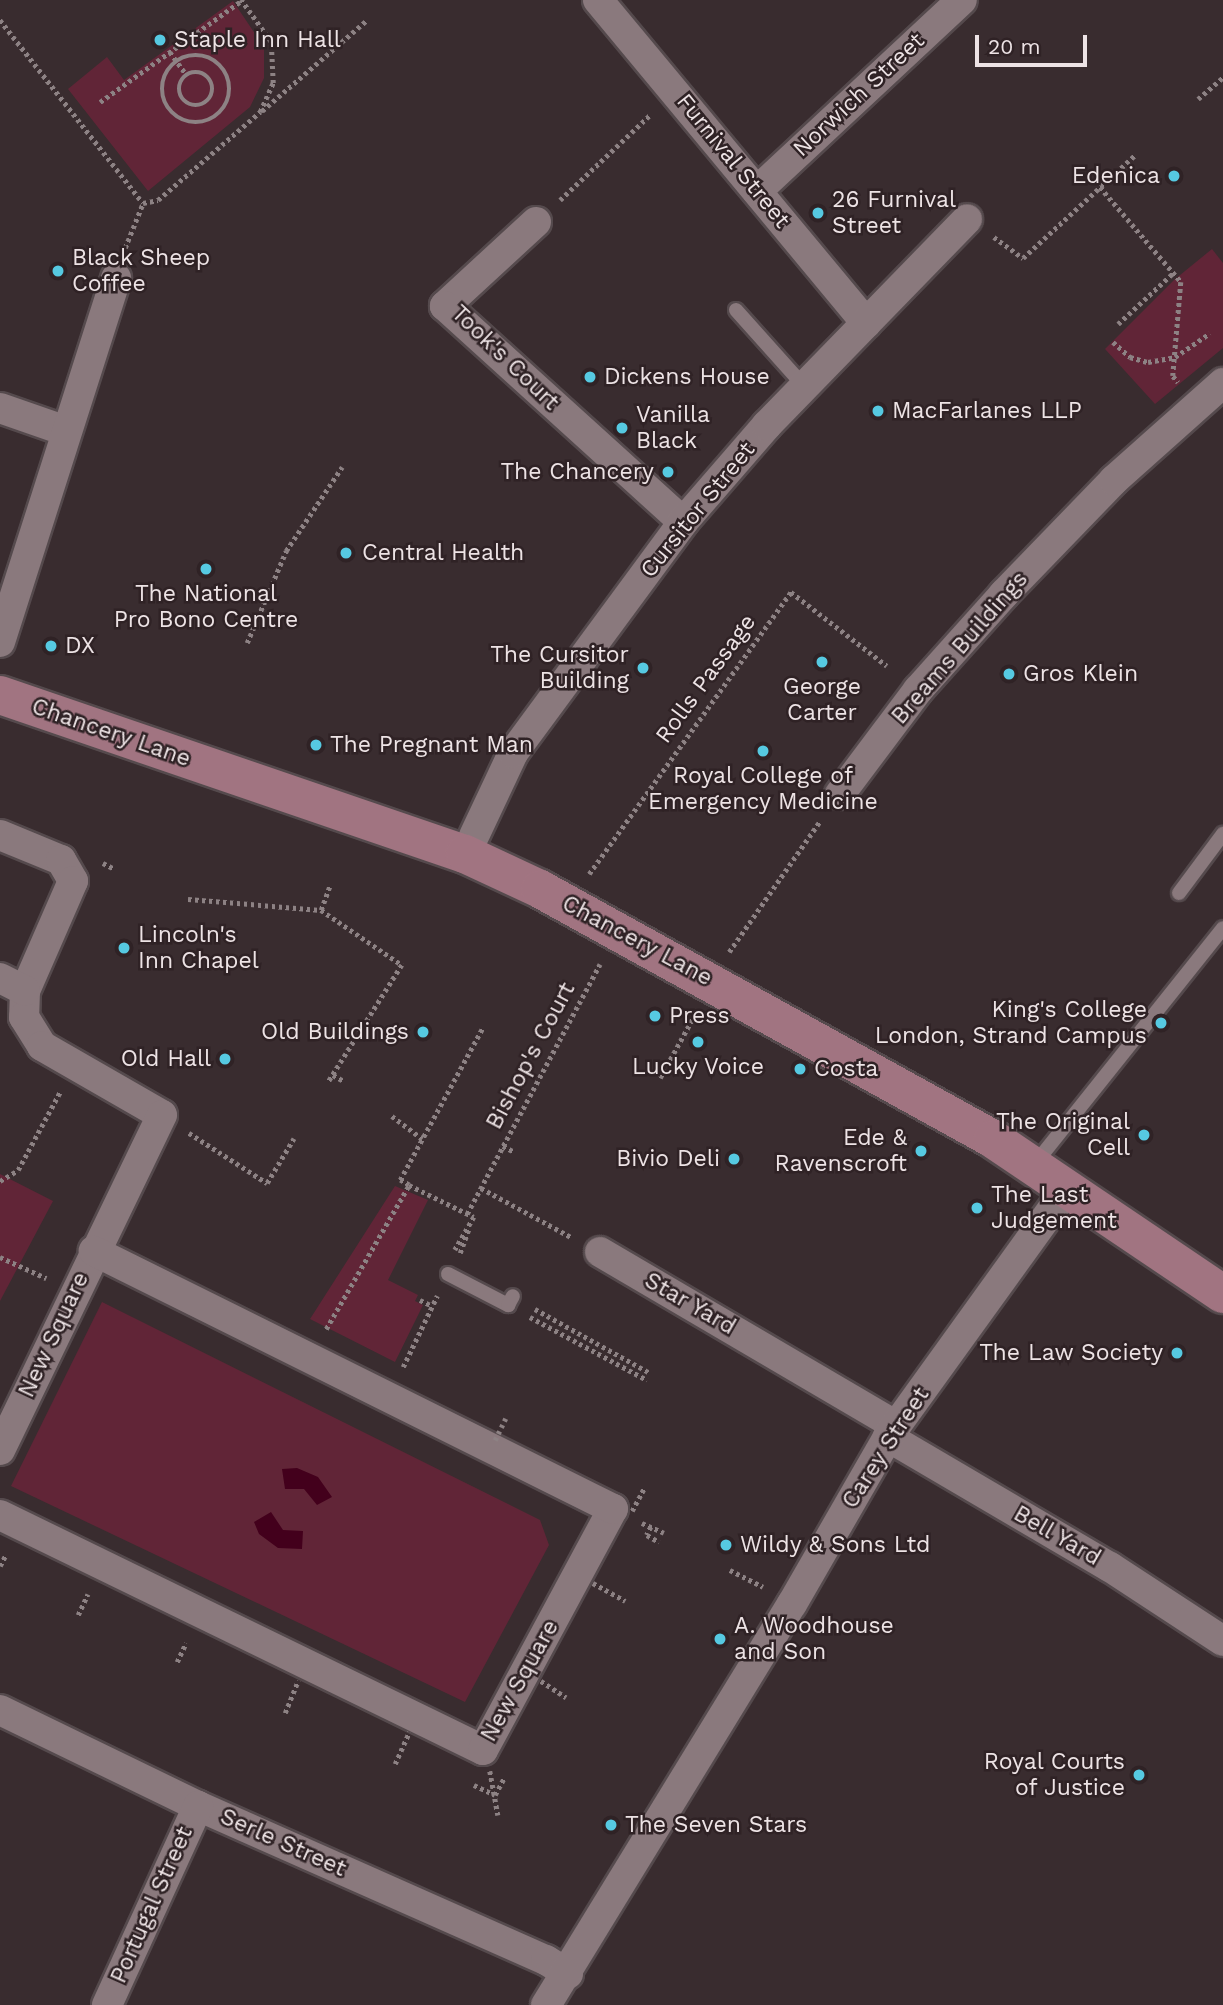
<!DOCTYPE html>
<style>
body{margin:0}
#map{position:relative;width:1223px;height:2005px;overflow:hidden;background:#392c2f;font-family:"Work Sans",sans-serif}
div>[style]{position:absolute}
[style*='--x']{left:calc(var(--x)*1px);top:calc(var(--y)*1px);width:calc(var(--w)*1px);rotate:calc(var(--a)*1deg)}
.green>*{inset:0;background:#612537}
.water>*{inset:0;background:#43001c}
.path>*{height:4.5px;margin-top:-2.25px;transform-origin:0;background:repeating-linear-gradient(90deg,#8d8284 0 3.5px,transparent 0 7px)}
.path>.ring{margin:-2.25px;padding:0;box-sizing:content-box;background:none;border:4.5px solid #8d8284;border-radius:50%}
.roads{filter:drop-shadow(2px 0 #554a4d) drop-shadow(-2px 0 #554a4d) drop-shadow(0 2px #554a4d) drop-shadow(0 -2px #554a4d)}
.lane>*{height:14px;margin:-7px;padding:0 7px;transform-origin:7px;border-radius:7px;background:#8a797d}
.street>*{height:30px;margin:-15px;padding:0 15px;transform-origin:15px;border-radius:15px;background:#8a797d}
.secondary>*{height:38px;margin:-19px;padding:0 19px;transform-origin:19px;border-radius:19px;background:#a17481}
.path-bridge>*{height:4.5px;margin-top:-2.25px;transform-origin:0;background:repeating-linear-gradient(90deg,#8d8284 0 3.5px,transparent 0 7px)}
.dots>*{width:19px;height:19px;translate:-50% -50%;box-sizing:border-box;border:4px solid #2f2225;border-radius:50%}
span{translate:-50% -50%;white-space:nowrap;text-align:center;line-height:1.15;-webkit-text-stroke:5px #2f2225;paint-order:stroke}
.poi-label{font-size:23px;color:#ede3e5}
.left{translate:0 -50%;text-align:left}
.right{translate:-100% -50%;text-align:right}
.street-label{font-size:23px;color:#ede3e5}
.scale{position:absolute;left:975px;top:35px;width:112px;height:32px;box-sizing:border-box;border:4px solid #ede3e5;border-top:0;padding-left:9px;font-size:21px;line-height:24px;white-space:nowrap;color:#ede3e5;-webkit-text-stroke:5px #2f2225;paint-order:stroke}
</style>
<div id="map">
<div class="green">
<div style="clip-path:polygon(233px 1px,264px 47px,264px 78px,250px 107px,148px 191px,68px 89px,107px 57px,124px 80px)"></div>
<div style="clip-path:polygon(1212px 249px,1223px 263px,1223px 348px,1155px 404px,1105px 349px,1174px 280px)"></div>
<div style="clip-path:polygon(0 1174px,53px 1201px,0 1301px)"></div>
<div style="clip-path:polygon(395px 1186px,428px 1200px,388px 1280px,418px 1295px,415px 1301px,423px 1305px,395px 1362px,310px 1319px)"></div>
<div style="clip-path:polygon(102px 1302px,540px 1520px,549px 1545px,465px 1702px,11px 1486px)"></div>
</div>
<div class="water">
<div style="clip-path:polygon(297px 1468px,318px 1477px,332px 1497px,317px 1505px,304px 1489px,285px 1489px,282px 1469px)"></div>
<div style="clip-path:polygon(271px 1512px,283px 1530px,303px 1531px,302px 1549px,278px 1548px,259px 1534px,254px 1522px)"></div>
</div>
<div class="path">
<div style="--x:0;--y:20;--w:232;--a:52"></div>
<div style="--x:170;--y:52;--w:29;--a:54"></div>
<div class="ring" style="left:162px;top:55px;width:63.5px;height:63.5px"></div>
<div class="ring" style="left:179px;top:72px;width:29.5px;height:29.5px"></div>
<div style="--x:1198;--y:99;--w:33;--a:-41"></div>
<div style="--x:100;--y:102;--w:173;--a:-35.6"></div>
<div style="--x:262;--y:111;--w:139;--a:-40.9"></div>
<div style="--x:1100;--y:187;--w:125;--a:49.5"></div>
<div style="--x:1181;--y:282;--w:94;--a:94.9"></div>
<div style="--x:1173;--y:376;--w:8;--a:50"></div>
<div style="--x:560;--y:200;--w:124;--a:-43.4"></div>
<div style="--x:994;--y:237;--w:36;--a:36"></div>
<div style="--x:1023;--y:258;--w:152;--a:-42.6"></div>
<div style="--x:125;--y:248;--w:48;--a:-68.2"></div>
<div style="--x:143;--y:203;--w:15;--a:-11"></div>
<div style="--x:158;--y:200;--w:135;--a:-40.8"></div>
<div style="--x:260;--y:112;--w:32;--a:-66"></div>
<div style="--x:273;--y:83;--w:41;--a:-92.8"></div>
<div style="--x:271;--y:42;--w:52;--a:-125.5"></div>
<div style="--x:1118;--y:324;--w:75;--a:-42.8"></div>
<div style="--x:1113;--y:342;--w:23;--a:41"></div>
<div style="--x:1130;--y:357;--w:19;--a:16"></div>
<div style="--x:1148;--y:362;--w:27;--a:-10"></div>
<div style="--x:1175;--y:357;--w:42;--a:-34.4"></div>
<div style="--x:247;--y:643;--w:100;--a:-67"></div>
<div style="--x:286;--y:551;--w:101;--a:-56.3"></div>
<div style="--x:103;--y:863;--w:11;--a:27"></div>
<div style="--x:589;--y:874;--w:347;--a:-54.4"></div>
<div style="--x:791;--y:592;--w:121;--a:37.6"></div>
<div style="--x:188;--y:899;--w:133;--a:4.7"></div>
<div style="--x:321;--y:910;--w:98;--a:34.2"></div>
<div style="--x:402;--y:965;--w:137;--a:122.2"></div>
<div style="--x:321;--y:910;--w:27;--a:-70"></div>
<div style="--x:729;--y:952;--w:160;--a:-55.2"></div>
<div style="--x:333;--y:1075;--w:13;--a:29"></div>
<div style="--x:660;--y:1078;--w:68;--a:-61.2"></div>
<div style="--x:392;--y:1116;--w:38;--a:37"></div>
<div style="--x:189;--y:1133;--w:93;--a:32.7"></div>
<div style="--x:267;--y:1183;--w:52;--a:-59"></div>
<div style="--x:503;--y:1146;--w:11;--a:27"></div>
<div style="--x:0;--y:1181;--w:21;--a:-31"></div>
<div style="--x:18;--y:1170;--w:89;--a:-61.7"></div>
<div style="--x:409;--y:1185;--w:10;--a:-151"></div>
<div style="--x:400;--y:1180;--w:172;--a:-61.5"></div>
<div style="--x:481;--y:1188;--w:102;--a:28.6"></div>
<div style="--x:467;--y:1214;--w:283;--a:-62"></div>
<div style="--x:460;--y:1253;--w:27;--a:-70"></div>
<div style="--x:0;--y:1257;--w:51;--a:24.5"></div>
<div style="--x:420;--y:1300;--w:14;--a:25"></div>
<div style="--x:535;--y:1309;--w:132;--a:29.1"></div>
<div style="--x:530;--y:1317;--w:133;--a:28.3"></div>
<div style="--x:326;--y:1329;--w:166;--a:-60"></div>
<div style="--x:409;--y:1185;--w:72;--a:26.2"></div>
<div style="--x:474;--y:1217;--w:38;--a:120"></div>
<div style="--x:403;--y:1367;--w:79;--a:-64.4"></div>
<div style="--x:642;--y:1523;--w:24;--a:24"></div>
<div style="--x:651;--y:1527;--w:9;--a:117"></div>
<div style="--x:647;--y:1535;--w:14;--a:30"></div>
<div style="--x:0;--y:1566;--w:13;--a:-63"></div>
<div style="--x:730;--y:1570;--w:37;--a:27"></div>
<div style="--x:78;--y:1615;--w:23;--a:-65"></div>
<div style="--x:177;--y:1662;--w:21;--a:-65"></div>
<div style="--x:474;--y:1785;--w:23;--a:25"></div>
<div style="--x:495;--y:1795;--w:19;--a:-62"></div>
</div>
<div class="roads">
<div class="lane">
<div style="--x:736;--y:310;--w:102;--a:48.2"></div>
<div style="--x:1179;--y:893;--w:74;--a:-53.3"></div>
<div style="--x:1034;--y:1165;--w:303;--a:-51.4"></div>
<div style="--x:448;--y:1274;--w:68;--a:27.3"></div>
<div style="--x:508;--y:1305;--w:10;--a:-61"></div>
</div>
<div class="street">
<div style="--x:598;--y:0;--w:420;--a:50.3"></div>
<div style="--x:757;--y:191;--w:280;--a:-43"></div>
<div style="--x:536;--y:222;--w:124;--a:137.3"></div>
<div style="--x:445;--y:306;--w:321;--a:42.2"></div>
<div style="--x:0;--y:408;--w:70;--a:19.2"></div>
<div style="--x:0;--y:642;--w:382;--a:-72.3"></div>
<div style="--x:840;--y:794;--w:130;--a:-53.1"></div>
<div style="--x:918;--y:690;--w:129;--a:-48.1"></div>
<div style="--x:1004;--y:594;--w:158;--a:-46"></div>
<div style="--x:1114;--y:480;--w:146;--a:-41.7"></div>
<div style="--x:0;--y:835;--w:66;--a:22.3"></div>
<div style="--x:61;--y:860;--w:24;--a:60"></div>
<div style="--x:73;--y:881;--w:120;--a:113.6"></div>
<div style="--x:25;--y:991;--w:26;--a:92"></div>
<div style="--x:24;--y:1017;--w:34;--a:58"></div>
<div style="--x:42;--y:1046;--w:138;--a:29.9"></div>
<div style="--x:162;--y:1115;--w:372;--a:115.8"></div>
<div style="--x:474;--y:836;--w:92;--a:-64.8"></div>
<div style="--x:513;--y:753;--w:287;--a:-53.6"></div>
<div style="--x:683;--y:522;--w:128;--a:-49.1"></div>
<div style="--x:767;--y:425;--w:287;--a:-45.8"></div>
<div style="--x:0;--y:978;--w:28;--a:27"></div>
<div style="--x:600;--y:1252;--w:343;--a:30.4"></div>
<div style="--x:888;--y:1437;--w:257;--a:30.4"></div>
<div style="--x:1110;--y:1567;--w:135;--a:33.2"></div>
<div style="--x:0;--y:1515;--w:537;--a:25.94"></div>
<div style="--x:483;--y:1750;--w:274;--a:-61.7"></div>
<div style="--x:613;--y:1509;--w:580;--a:-153.57"></div>
<div style="--x:0;--y:1710;--w:220;--a:25.9"></div>
<div style="--x:198;--y:1806;--w:381;--a:23.9"></div>
<div style="--x:546;--y:1960;--w:26;--a:32"></div>
<div style="--x:107;--y:2005;--w:219;--a:-65.4"></div>
<div style="--x:546;--y:2005;--w:470;--a:-58.5"></div>
<div style="--x:792;--y:1604;--w:193;--a:-60.1"></div>
<div style="--x:888;--y:1437;--w:306;--a:-54.2"></div>
</div>
<div class="secondary">
<div style="--x:0;--y:695;--w:491;--a:18.9"></div>
<div style="--x:465;--y:854;--w:83;--a:25"></div>
<div style="--x:540;--y:889;--w:517;--a:28.89"></div>
<div style="--x:993;--y:1139;--w:277;--a:34"></div>
</div>
</div>
<div class="path-bridge">
<div style="--x:495;--y:1440;--w:25;--a:-64"></div>
<div style="--x:632;--y:1511;--w:27;--a:-62"></div>
<div style="--x:593;--y:1583;--w:37;--a:29"></div>
<div style="--x:541;--y:1681;--w:30;--a:33"></div>
<div style="--x:285;--y:1713;--w:35;--a:-68"></div>
<div style="--x:395;--y:1764;--w:35;--a:-66"></div>
<div style="--x:490;--y:1771;--w:45;--a:79.7"></div>
</div>
<div class="dots">
<div style="left:160px;top:40px;background:#56c9e1"></div>
<div style="left:1174px;top:176px;background:#56c9e1"></div>
<div style="left:818px;top:213px;background:#56c9e1"></div>
<div style="left:58px;top:271px;background:#56c9e1"></div>
<div style="left:590px;top:377px;background:#56c9e1"></div>
<div style="left:878px;top:411px;background:#56c9e1"></div>
<div style="left:622px;top:428px;background:#56c9e1"></div>
<div style="left:668px;top:472px;background:#56c9e1"></div>
<div style="left:346px;top:553px;background:#56c9e1"></div>
<div style="left:206px;top:569px;background:#56c9e1"></div>
<div style="left:51px;top:646px;background:#56c9e1"></div>
<div style="left:822px;top:662px;background:#56c9e1"></div>
<div style="left:643px;top:668px;background:#56c9e1"></div>
<div style="left:1009px;top:674px;background:#56c9e1"></div>
<div style="left:316px;top:745px;background:#56c9e1"></div>
<div style="left:763px;top:751px;background:#56c9e1"></div>
<div style="left:124px;top:948px;background:#56c9e1"></div>
<div style="left:655px;top:1016px;background:#56c9e1"></div>
<div style="left:1161px;top:1023px;background:#56c9e1"></div>
<div style="left:423px;top:1032px;background:#56c9e1"></div>
<div style="left:698px;top:1042px;background:#56c9e1"></div>
<div style="left:225px;top:1059px;background:#56c9e1"></div>
<div style="left:800px;top:1069px;background:#56c9e1"></div>
<div style="left:1144px;top:1135px;background:#56c9e1"></div>
<div style="left:921px;top:1151px;background:#56c9e1"></div>
<div style="left:734px;top:1159px;background:#56c9e1"></div>
<div style="left:977px;top:1208px;background:#56c9e1"></div>
<div style="left:1177px;top:1353px;background:#56c9e1"></div>
<div style="left:726px;top:1545px;background:#56c9e1"></div>
<div style="left:720px;top:1639px;background:#56c9e1"></div>
<div style="left:1139px;top:1775px;background:#56c9e1"></div>
<div style="left:611px;top:1825px;background:#56c9e1"></div>
</div>
<div class="poi-label">
<span class="left" style="left:174px;top:40px">Staple Inn Hall</span>
<span class="right" style="left:1160px;top:176px">Edenica</span>
<span class="left" style="left:832px;top:213px">26 Furnival<br>Street</span>
<span class="left" style="left:72px;top:271px">Black Sheep<br>Coffee</span>
<span class="left" style="left:604px;top:377px">Dickens House</span>
<span class="left" style="left:892px;top:411px">MacFarlanes LLP</span>
<span class="left" style="left:636px;top:428px">Vanilla<br>Black</span>
<span class="right" style="left:654px;top:472px">The Chancery</span>
<span class="left" style="left:362px;top:553px">Central Health</span>
<span style="left:206px;top:607px">The National<br>Pro Bono Centre</span>
<span class="left" style="left:65px;top:646px">DX</span>
<span class="right" style="left:629px;top:668px">The Cursitor<br>Building</span>
<span class="left" style="left:1023px;top:674px">Gros Klein</span>
<span style="left:822px;top:700px">George<br>Carter</span>
<span class="left" style="left:330px;top:745px">The Pregnant Man</span>
<span style="left:763px;top:789px">Royal College of<br>Emergency Medicine</span>
<span class="left" style="left:138px;top:948px">Lincoln's<br>Inn Chapel</span>
<span class="right" style="left:1147px;top:1023px">King's College<br>London, Strand Campus</span>
<span class="left" style="left:669px;top:1016px">Press</span>
<span class="right" style="left:409px;top:1032px">Old Buildings</span>
<span class="right" style="left:211px;top:1059px">Old Hall</span>
<span style="left:698px;top:1067px">Lucky Voice</span>
<span class="left" style="left:814px;top:1069px">Costa</span>
<span class="right" style="left:1130px;top:1135px">The Original<br>Cell</span>
<span class="right" style="left:907px;top:1151px">Ede &amp;<br>Ravenscroft</span>
<span class="right" style="left:720px;top:1159px">Bivio Deli</span>
<span class="left" style="left:991px;top:1208px">The Last<br>Judgement</span>
<span class="right" style="left:1163px;top:1353px">The Law Society</span>
<span class="left" style="left:740px;top:1545px">Wildy &amp; Sons Ltd</span>
<span class="left" style="left:734px;top:1639px">A. Woodhouse<br>and Son</span>
<span class="right" style="left:1125px;top:1775px">Royal Courts<br>of Justice</span>
<span class="left" style="left:625px;top:1825px">The Seven Stars</span>
</div>
<div class="street-label">
<span style="left:859px;top:95px;rotate:-43deg">Norwich Street</span>
<span style="left:733px;top:161px;rotate:51deg">Furnival Street</span>
<span style="left:505px;top:358px;rotate:44deg">Took's Court</span>
<span style="left:698px;top:510px;rotate:-51deg">Cursitor Street</span>
<span style="left:960px;top:648px;rotate:-49deg">Breams Buildings</span>
<span style="left:706px;top:679px;rotate:-54deg">Rolls Passage</span>
<span style="left:111px;top:733px;rotate:19deg">Chancery Lane</span>
<span style="left:637px;top:941px;rotate:28deg">Chancery Lane</span>
<span style="left:531px;top:1056px;rotate:-62deg">Bishop's Court</span>
<span style="left:690px;top:1304px;rotate:30deg">Star Yard</span>
<span style="left:54px;top:1335px;rotate:-65deg">New Square</span>
<span style="left:886px;top:1448px;rotate:-57deg">Carey Street</span>
<span style="left:1057px;top:1536px;rotate:30deg">Bell Yard</span>
<span style="left:520px;top:1681px;rotate:-61deg">New Square</span>
<span style="left:283px;top:1843px;rotate:24deg">Serle Street</span>
<span style="left:152px;top:1905px;rotate:-66deg">Portugal Street</span>
</div>
<div class="scale">20 m</div>
</div>
